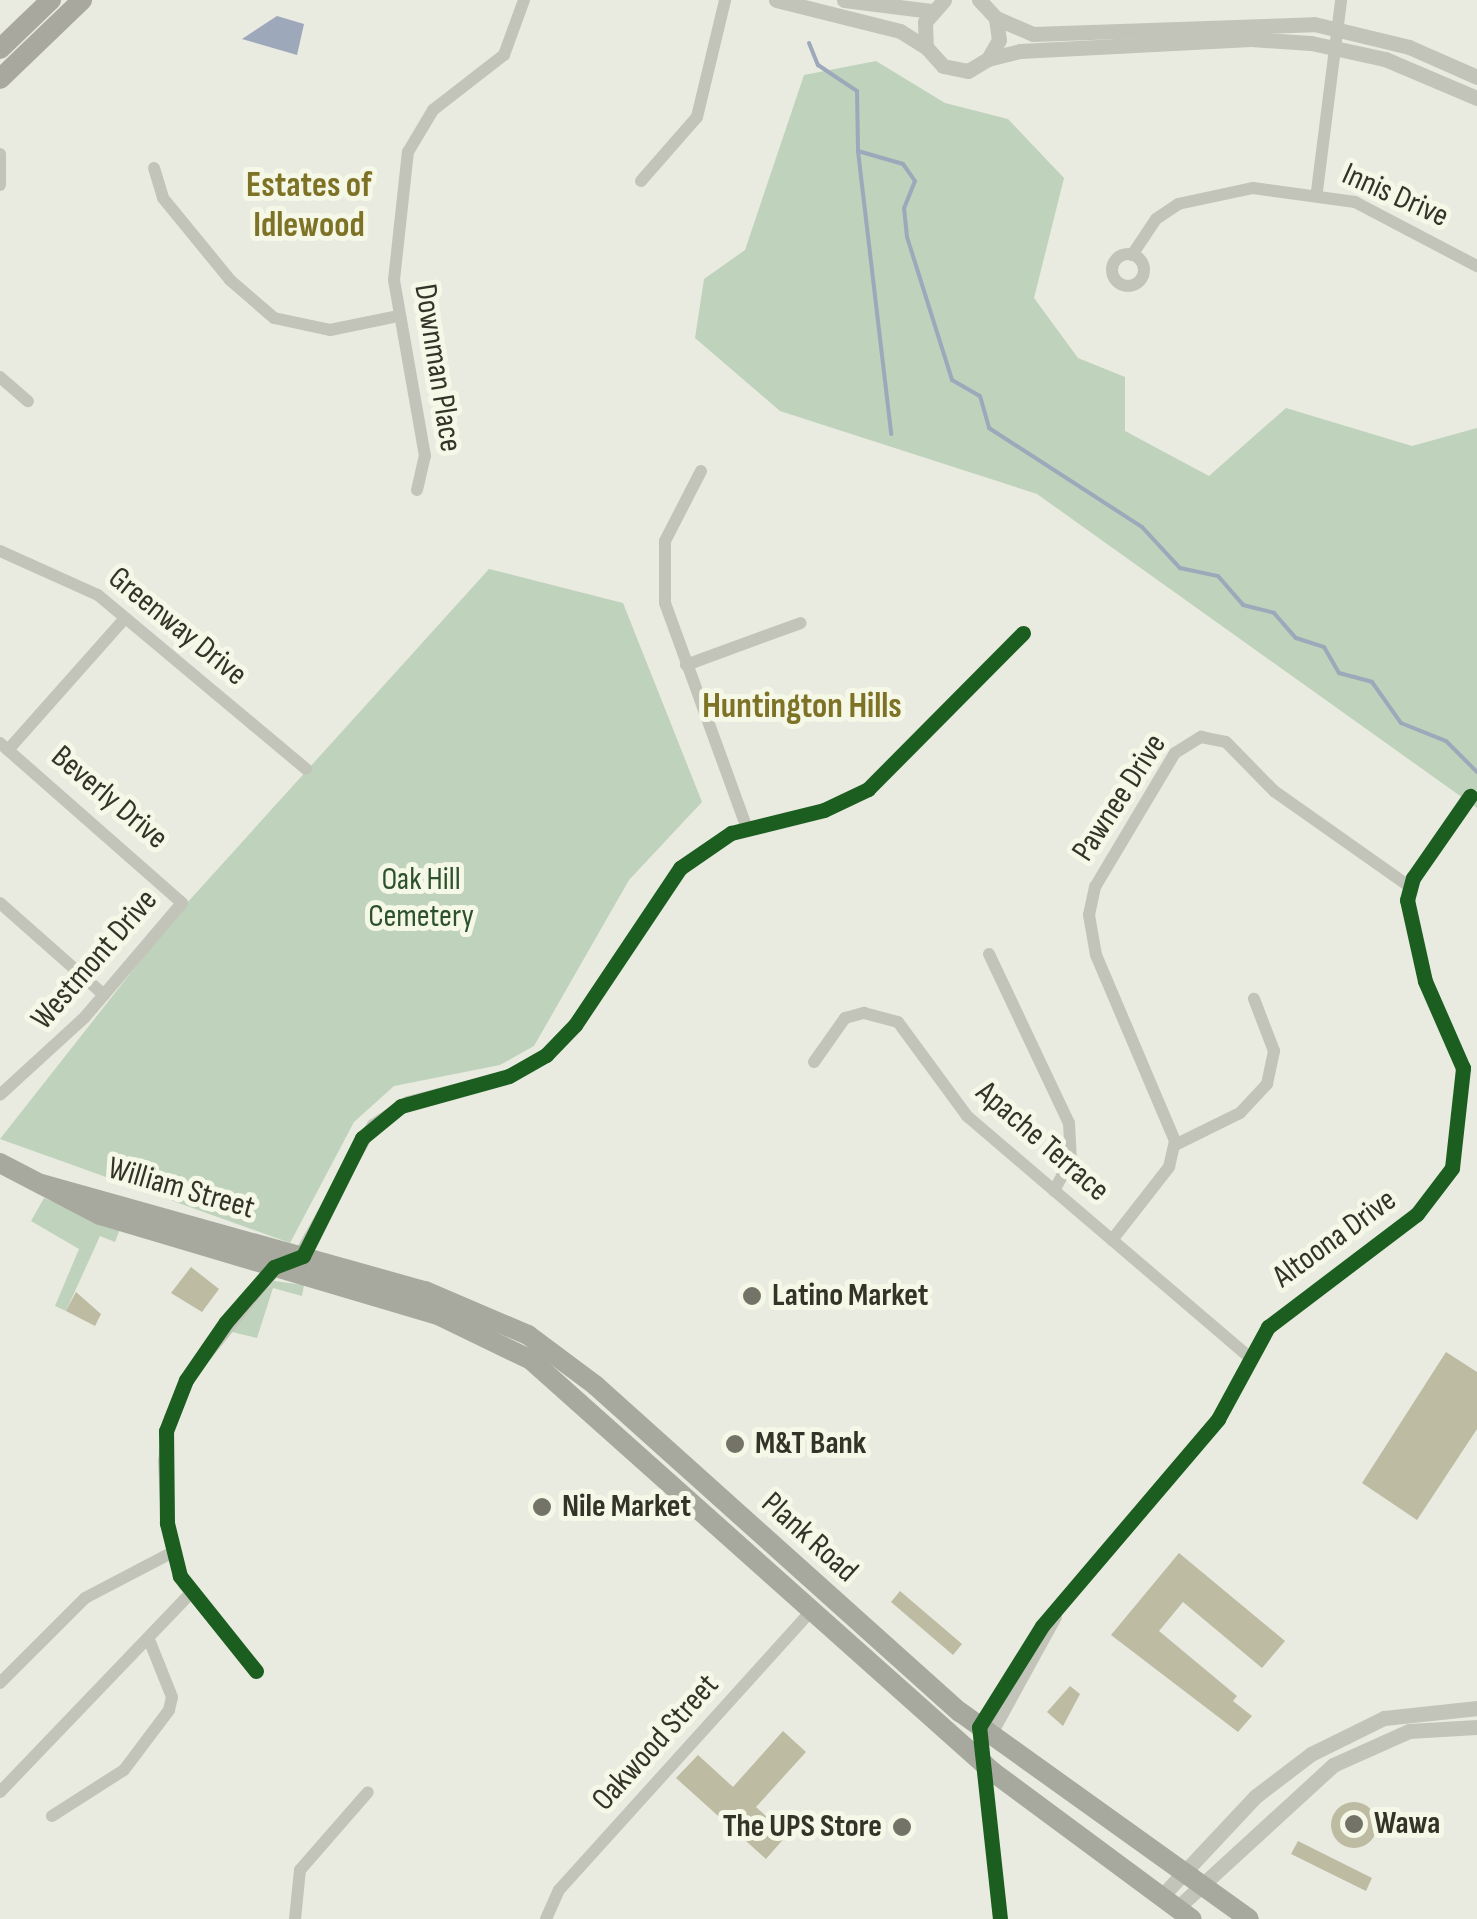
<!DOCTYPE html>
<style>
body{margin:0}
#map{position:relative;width:1477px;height:1919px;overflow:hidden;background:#e9ebe0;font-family:"Sofia Sans Condensed",sans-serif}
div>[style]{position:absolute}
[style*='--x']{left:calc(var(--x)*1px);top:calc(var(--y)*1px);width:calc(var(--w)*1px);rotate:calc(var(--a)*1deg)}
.green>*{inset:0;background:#bfd2bb}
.water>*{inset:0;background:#9da8bb}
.stream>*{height:4px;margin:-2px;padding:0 2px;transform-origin:2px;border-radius:2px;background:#9da8bb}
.building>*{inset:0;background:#bdbba2}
.round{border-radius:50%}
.minor>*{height:12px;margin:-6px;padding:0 6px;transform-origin:6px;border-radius:6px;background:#c3c4b9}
.minor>.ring{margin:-6px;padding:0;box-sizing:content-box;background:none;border:12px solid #c3c4b9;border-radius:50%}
.tertiary>*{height:15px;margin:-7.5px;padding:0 7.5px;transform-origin:7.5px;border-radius:7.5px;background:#c3c4b9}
.primary>*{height:20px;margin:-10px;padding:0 10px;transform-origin:10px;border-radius:10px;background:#a8a89e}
.trunk>*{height:20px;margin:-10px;padding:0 10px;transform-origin:10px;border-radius:10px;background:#a8a99e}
.cycleway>*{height:15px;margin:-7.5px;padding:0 7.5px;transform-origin:7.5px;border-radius:7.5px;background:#1b5e20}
.dots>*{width:28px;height:28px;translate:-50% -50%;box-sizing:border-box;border:5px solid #f5f8e7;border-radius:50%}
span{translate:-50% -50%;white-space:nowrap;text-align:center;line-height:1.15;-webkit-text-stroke:10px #f5f8e7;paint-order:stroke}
.street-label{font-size:32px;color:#343328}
.park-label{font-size:32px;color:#2d512d}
.poi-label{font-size:32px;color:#343328;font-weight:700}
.left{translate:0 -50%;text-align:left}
.right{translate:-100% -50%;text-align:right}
.neighbourhood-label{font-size:35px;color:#7e7226;font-weight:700}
</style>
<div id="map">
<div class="green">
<div style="clip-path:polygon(876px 61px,945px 103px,1008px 119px,1064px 178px,1034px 298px,1078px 358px,1125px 377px,1125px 431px,1209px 476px,1286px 408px,1412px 446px,1477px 428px,1477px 808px,1037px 494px,780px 411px,695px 338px,704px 279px,745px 250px,804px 75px)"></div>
<div style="clip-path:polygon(489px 569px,623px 603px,702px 802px,629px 880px,534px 1046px,500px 1065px,394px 1086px,354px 1122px,290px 1243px,0 1139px,177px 914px)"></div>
<div style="clip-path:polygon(44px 1198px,120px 1229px,115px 1242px,100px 1236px,66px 1311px,55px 1306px,79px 1249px,31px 1221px)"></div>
<div style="clip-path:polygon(274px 1281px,304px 1285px,302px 1296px,273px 1288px,257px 1338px,232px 1332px)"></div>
</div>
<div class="water">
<div style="clip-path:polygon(277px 16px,304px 24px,297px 55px,242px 39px)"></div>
</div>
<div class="stream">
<div style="--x:809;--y:43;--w:24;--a:68"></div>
<div style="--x:818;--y:65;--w:47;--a:33.7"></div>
<div style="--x:857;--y:91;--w:60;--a:89"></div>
<div style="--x:858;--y:151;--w:47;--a:16.1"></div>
<div style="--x:903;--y:164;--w:21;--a:55"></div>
<div style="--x:915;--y:181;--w:29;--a:112"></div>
<div style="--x:904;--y:208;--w:29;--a:84"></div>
<div style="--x:907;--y:237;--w:150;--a:72.5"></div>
<div style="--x:952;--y:380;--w:32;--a:30"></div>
<div style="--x:980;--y:396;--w:33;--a:74"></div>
<div style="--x:989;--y:428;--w:182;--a:32.9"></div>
<div style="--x:1142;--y:527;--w:56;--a:47.2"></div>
<div style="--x:1180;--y:568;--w:39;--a:12"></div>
<div style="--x:1218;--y:576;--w:38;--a:49"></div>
<div style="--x:1243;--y:605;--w:32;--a:14"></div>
<div style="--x:1274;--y:613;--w:33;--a:49"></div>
<div style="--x:1296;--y:638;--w:29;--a:18"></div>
<div style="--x:1324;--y:647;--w:30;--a:60"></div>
<div style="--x:1339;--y:673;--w:34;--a:15"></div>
<div style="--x:1372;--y:682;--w:50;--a:54.7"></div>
<div style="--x:1401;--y:723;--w:48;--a:21.8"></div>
<div style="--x:1446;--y:741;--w:44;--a:45"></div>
<div style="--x:858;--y:151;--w:285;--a:83.3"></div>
</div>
<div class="building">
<div style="clip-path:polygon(191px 1267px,219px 1289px,202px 1312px,171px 1293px)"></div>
<div style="clip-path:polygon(76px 1292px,101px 1314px,95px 1326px,66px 1311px)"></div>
<div style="clip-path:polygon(1446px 1352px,1477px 1372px,1477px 1429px,1417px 1520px,1362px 1483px)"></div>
<div style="clip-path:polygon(1179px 1553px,1285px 1641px,1262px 1668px,1183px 1602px,1159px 1631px,1237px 1696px,1233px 1701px,1252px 1716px,1238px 1732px,1111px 1635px)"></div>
<div style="clip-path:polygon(900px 1591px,962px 1644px,953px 1655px,891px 1602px)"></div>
<div style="clip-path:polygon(1070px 1686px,1080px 1694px,1063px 1726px,1047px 1712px)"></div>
<div style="clip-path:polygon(783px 1731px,806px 1752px,756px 1807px,787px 1835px,766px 1859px,676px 1778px,698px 1755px,733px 1787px)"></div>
<div class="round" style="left:1331px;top:1802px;width:46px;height:46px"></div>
<div style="clip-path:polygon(1298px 1841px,1372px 1878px,1366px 1891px,1291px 1854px)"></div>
</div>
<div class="minor">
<div style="--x:0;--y:154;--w:31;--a:90"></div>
<div style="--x:154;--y:168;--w:31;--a:73"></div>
<div style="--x:163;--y:198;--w:106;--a:50.7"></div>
<div style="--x:230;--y:280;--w:58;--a:40.8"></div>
<div style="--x:274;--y:318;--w:57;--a:12.1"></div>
<div style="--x:330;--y:330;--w:69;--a:-11.6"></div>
<div style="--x:641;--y:181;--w:85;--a:-48.8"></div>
<div style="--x:697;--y:117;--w:120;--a:-76.5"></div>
<div style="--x:1317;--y:191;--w:193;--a:-82.8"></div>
<div class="ring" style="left:1112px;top:254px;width:20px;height:20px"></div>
<div style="--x:1132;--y:255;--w:43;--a:-56.3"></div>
<div style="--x:1156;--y:219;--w:27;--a:-34"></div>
<div style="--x:1178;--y:204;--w:77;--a:-12"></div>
<div style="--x:1253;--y:188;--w:103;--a:7.8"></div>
<div style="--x:1355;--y:202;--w:138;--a:27.7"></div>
<div style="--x:0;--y:377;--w:37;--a:41"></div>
<div style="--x:701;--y:471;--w:79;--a:117.2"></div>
<div style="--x:665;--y:541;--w:62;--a:90"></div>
<div style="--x:665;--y:603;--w:237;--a:70"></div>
<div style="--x:417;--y:490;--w:35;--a:-77"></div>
<div style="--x:425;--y:456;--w:179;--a:-100"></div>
<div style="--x:394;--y:280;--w:129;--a:-83.8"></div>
<div style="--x:408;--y:152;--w:49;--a:-59.2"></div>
<div style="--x:433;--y:110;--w:90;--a:-37.8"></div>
<div style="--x:504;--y:55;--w:59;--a:-70"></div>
<div style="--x:0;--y:551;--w:107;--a:24.2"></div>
<div style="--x:98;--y:595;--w:271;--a:39.9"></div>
<div style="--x:686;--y:665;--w:122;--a:-20.1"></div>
<div style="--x:0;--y:743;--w:242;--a:41.3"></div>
<div style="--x:182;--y:903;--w:150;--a:130.4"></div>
<div style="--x:85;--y:1017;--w:115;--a:137.5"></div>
<div style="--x:8;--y:750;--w:176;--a:-48.4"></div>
<div style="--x:0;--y:903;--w:139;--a:41.5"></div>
<div style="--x:989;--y:954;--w:187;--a:64.7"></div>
<div style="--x:1069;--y:1123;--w:36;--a:87"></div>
<div style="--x:1071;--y:1159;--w:36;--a:118"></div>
<div style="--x:814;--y:1062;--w:54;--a:-54.8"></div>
<div style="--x:845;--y:1018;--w:20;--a:-15"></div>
<div style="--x:864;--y:1013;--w:35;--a:15"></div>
<div style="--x:898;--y:1022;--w:117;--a:53.7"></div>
<div style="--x:967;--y:1116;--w:372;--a:40.5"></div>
<div style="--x:1175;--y:1145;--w:72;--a:-26.2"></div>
<div style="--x:1240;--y:1113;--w:40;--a:-47"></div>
<div style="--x:1267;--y:1084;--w:34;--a:-78"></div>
<div style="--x:1274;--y:1051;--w:56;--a:-111"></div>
<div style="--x:1112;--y:1240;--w:93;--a:-52"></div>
<div style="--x:1169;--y:1167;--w:27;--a:-77"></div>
<div style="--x:1175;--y:1141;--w:202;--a:-113"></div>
<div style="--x:1096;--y:955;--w:41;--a:-99.9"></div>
<div style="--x:1089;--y:915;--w:29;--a:-78"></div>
<div style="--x:1095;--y:887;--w:156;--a:-59.2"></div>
<div style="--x:1175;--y:753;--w:31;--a:-32"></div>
<div style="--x:1201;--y:737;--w:25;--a:11"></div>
<div style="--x:1226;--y:742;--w:69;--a:45.6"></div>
<div style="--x:1274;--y:791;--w:166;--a:35.2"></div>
<div style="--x:298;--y:1258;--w:153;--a:-60.6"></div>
<div style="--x:373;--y:1125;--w:42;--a:-33.3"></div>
<div style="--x:408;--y:1102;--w:104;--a:-14.4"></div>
<div style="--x:509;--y:1076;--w:43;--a:-29.6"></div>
<div style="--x:546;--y:1055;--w:42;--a:-46"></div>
<div style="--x:575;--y:1025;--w:189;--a:-56.2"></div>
<div style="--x:680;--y:868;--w:62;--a:-34.5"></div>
<div style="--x:731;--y:833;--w:96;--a:-13.9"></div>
<div style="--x:824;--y:810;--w:49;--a:-25.5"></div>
<div style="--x:868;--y:789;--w:220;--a:-45.2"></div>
<div style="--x:256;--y:1671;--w:113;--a:-129.6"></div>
<div style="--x:184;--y:1584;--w:63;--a:-105.6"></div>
<div style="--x:167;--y:1523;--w:62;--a:-92.8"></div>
<div style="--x:164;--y:1461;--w:43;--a:-82.1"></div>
<div style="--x:170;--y:1418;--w:41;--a:-67.2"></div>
<div style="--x:186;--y:1380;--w:148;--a:-51"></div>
<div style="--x:0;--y:1683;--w:120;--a:-45"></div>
<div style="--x:85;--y:1598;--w:99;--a:-27.6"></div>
<div style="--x:989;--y:1739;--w:139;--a:-61.2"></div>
<div style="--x:0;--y:1792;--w:274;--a:-46.2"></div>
<div style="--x:52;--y:1816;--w:85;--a:-32.6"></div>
<div style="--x:124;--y:1770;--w:75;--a:-53.1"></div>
<div style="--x:169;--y:1710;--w:13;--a:-77"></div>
<div style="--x:172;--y:1697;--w:59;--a:-111.8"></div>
<div style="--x:295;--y:1919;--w:49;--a:-84.2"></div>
<div style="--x:300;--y:1870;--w:103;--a:-48.9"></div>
<div style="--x:546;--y:1919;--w:32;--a:-66"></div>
<div style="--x:559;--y:1890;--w:380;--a:-47.9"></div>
<div style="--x:1000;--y:1919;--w:193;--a:-96.2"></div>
<div style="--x:979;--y:1727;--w:119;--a:-58"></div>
<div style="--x:1042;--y:1626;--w:272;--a:-49.6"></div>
<div style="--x:1218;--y:1419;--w:105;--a:-61.5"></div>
<div style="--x:1268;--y:1327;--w:187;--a:-37.2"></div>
<div style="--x:1417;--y:1214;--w:58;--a:-52.7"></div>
<div style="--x:1452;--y:1168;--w:101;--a:-83.7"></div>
<div style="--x:1463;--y:1068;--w:95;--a:-113.6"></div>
<div style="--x:1425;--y:981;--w:83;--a:-102.5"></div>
<div style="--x:1407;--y:900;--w:23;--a:-75"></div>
<div style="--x:1413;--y:878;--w:100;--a:-55.2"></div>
</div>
<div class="tertiary">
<div style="--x:776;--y:0;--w:128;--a:14"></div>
<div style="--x:900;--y:31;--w:31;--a:32"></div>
<div style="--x:844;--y:0;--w:88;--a:7.2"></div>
<div style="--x:944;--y:0;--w:29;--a:131"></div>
<div style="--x:925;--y:22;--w:25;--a:88"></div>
<div style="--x:926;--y:47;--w:25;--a:48"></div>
<div style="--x:943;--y:66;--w:25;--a:11"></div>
<div style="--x:968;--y:71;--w:23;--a:-31"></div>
<div style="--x:988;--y:59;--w:22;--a:-60"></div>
<div style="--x:999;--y:40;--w:22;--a:-98"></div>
<div style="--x:996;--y:18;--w:25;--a:-133"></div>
<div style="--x:996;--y:18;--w:40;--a:23.4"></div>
<div style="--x:1033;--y:34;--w:281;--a:-2"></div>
<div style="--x:1314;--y:24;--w:98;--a:13.6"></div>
<div style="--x:1409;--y:47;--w:74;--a:23.8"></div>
<div style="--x:988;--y:59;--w:33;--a:-14"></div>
<div style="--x:1020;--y:51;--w:231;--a:-3"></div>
<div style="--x:1251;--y:39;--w:60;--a:3.8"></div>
<div style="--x:1311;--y:43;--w:76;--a:12.2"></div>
<div style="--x:1385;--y:59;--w:100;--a:23"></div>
<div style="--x:1161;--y:1897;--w:139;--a:-46.8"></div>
<div style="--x:1256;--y:1796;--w:69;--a:-37.4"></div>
<div style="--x:1311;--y:1754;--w:81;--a:-26.3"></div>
<div style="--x:1384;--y:1718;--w:94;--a:-6.1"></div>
<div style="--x:1176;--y:1909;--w:213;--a:-42.5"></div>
<div style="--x:1333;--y:1765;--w:83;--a:-24.1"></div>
<div style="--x:1409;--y:1731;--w:68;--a:-3.4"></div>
</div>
<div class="primary">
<div style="--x:0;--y:49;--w:71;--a:-43.9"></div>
<div style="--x:0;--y:79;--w:114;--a:-43.9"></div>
</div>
<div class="trunk">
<div style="--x:0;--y:1163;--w:113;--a:27.5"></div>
<div style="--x:100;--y:1215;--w:352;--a:16.5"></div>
<div style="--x:438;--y:1315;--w:103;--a:25.8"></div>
<div style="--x:531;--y:1360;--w:619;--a:41.73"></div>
<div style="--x:993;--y:1772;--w:247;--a:36.5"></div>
<div style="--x:41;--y:1184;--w:399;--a:15.6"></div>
<div style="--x:425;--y:1291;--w:112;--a:23.1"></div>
<div style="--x:528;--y:1335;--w:84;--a:36.7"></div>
<div style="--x:595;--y:1385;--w:490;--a:41.9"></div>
<div style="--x:960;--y:1712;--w:355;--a:35.6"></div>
</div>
<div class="cycleway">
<div style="--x:256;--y:1671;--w:122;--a:-128.7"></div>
<div style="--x:180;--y:1576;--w:55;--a:-103.8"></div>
<div style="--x:167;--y:1523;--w:92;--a:-90.6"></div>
<div style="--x:166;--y:1431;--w:55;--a:-68.6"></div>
<div style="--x:186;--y:1380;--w:70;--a:-55.4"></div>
<div style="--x:226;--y:1322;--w:73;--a:-48.9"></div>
<div style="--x:274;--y:1267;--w:31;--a:-21"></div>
<div style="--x:303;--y:1256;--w:132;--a:-63.4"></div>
<div style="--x:362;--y:1138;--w:50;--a:-39.4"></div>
<div style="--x:401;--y:1106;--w:112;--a:-15.5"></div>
<div style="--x:509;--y:1076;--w:43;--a:-29.6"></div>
<div style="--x:546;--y:1055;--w:42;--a:-46"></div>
<div style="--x:575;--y:1025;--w:189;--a:-56.2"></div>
<div style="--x:680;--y:868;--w:62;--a:-34.5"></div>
<div style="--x:731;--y:833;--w:96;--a:-13.9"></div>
<div style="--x:824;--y:810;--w:49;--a:-25.5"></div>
<div style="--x:868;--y:789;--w:220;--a:-45.2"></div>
<div style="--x:1000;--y:1919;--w:193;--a:-96.2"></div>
<div style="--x:979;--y:1727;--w:119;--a:-58"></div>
<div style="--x:1042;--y:1626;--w:272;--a:-49.6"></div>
<div style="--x:1218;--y:1419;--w:105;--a:-61.5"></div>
<div style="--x:1268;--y:1327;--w:187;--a:-37.2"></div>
<div style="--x:1417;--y:1214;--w:58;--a:-52.7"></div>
<div style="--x:1452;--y:1168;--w:101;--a:-83.7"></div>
<div style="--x:1463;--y:1068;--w:95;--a:-113.6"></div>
<div style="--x:1425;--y:981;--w:83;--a:-102.5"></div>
<div style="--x:1407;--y:900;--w:23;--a:-75"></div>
<div style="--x:1413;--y:878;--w:100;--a:-55.2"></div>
</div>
<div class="dots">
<div style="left:752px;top:1296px;background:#737368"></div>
<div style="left:735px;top:1444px;background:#737368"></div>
<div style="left:542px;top:1507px;background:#737368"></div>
<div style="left:1354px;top:1824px;background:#737368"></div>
<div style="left:902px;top:1827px;background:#737368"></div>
</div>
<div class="street-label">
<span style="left:1395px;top:196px;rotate:24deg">Innis Drive</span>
<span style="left:437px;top:368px;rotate:81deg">Downman Place</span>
<span style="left:177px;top:627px;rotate:39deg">Greenway Drive</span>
<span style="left:109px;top:798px;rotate:40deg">Beverly Drive</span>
<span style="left:1120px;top:798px;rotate:-57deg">Pawnee Drive</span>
<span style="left:95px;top:960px;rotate:-49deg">Westmont Drive</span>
<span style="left:1042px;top:1142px;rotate:41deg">Apache Terrace</span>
<span style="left:181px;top:1189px;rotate:16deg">William Street</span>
<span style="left:1335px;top:1239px;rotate:-36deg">Altoona Drive</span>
<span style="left:809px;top:1538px;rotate:42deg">Plank Road</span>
<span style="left:656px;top:1743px;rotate:-48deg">Oakwood Street</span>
</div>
<div class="park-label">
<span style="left:421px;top:899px">Oak Hill<br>Cemetery</span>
</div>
<div class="poi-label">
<span class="left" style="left:772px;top:1296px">Latino Market</span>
<span class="left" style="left:755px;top:1444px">M&amp;T Bank</span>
<span class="left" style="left:562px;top:1507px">Nile Market</span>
<span class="left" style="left:1374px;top:1824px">Wawa</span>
<span class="right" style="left:882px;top:1827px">The UPS Store</span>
</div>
<div class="neighbourhood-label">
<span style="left:309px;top:206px">Estates of<br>Idlewood</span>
<span style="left:802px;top:707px">Huntington Hills</span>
</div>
</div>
